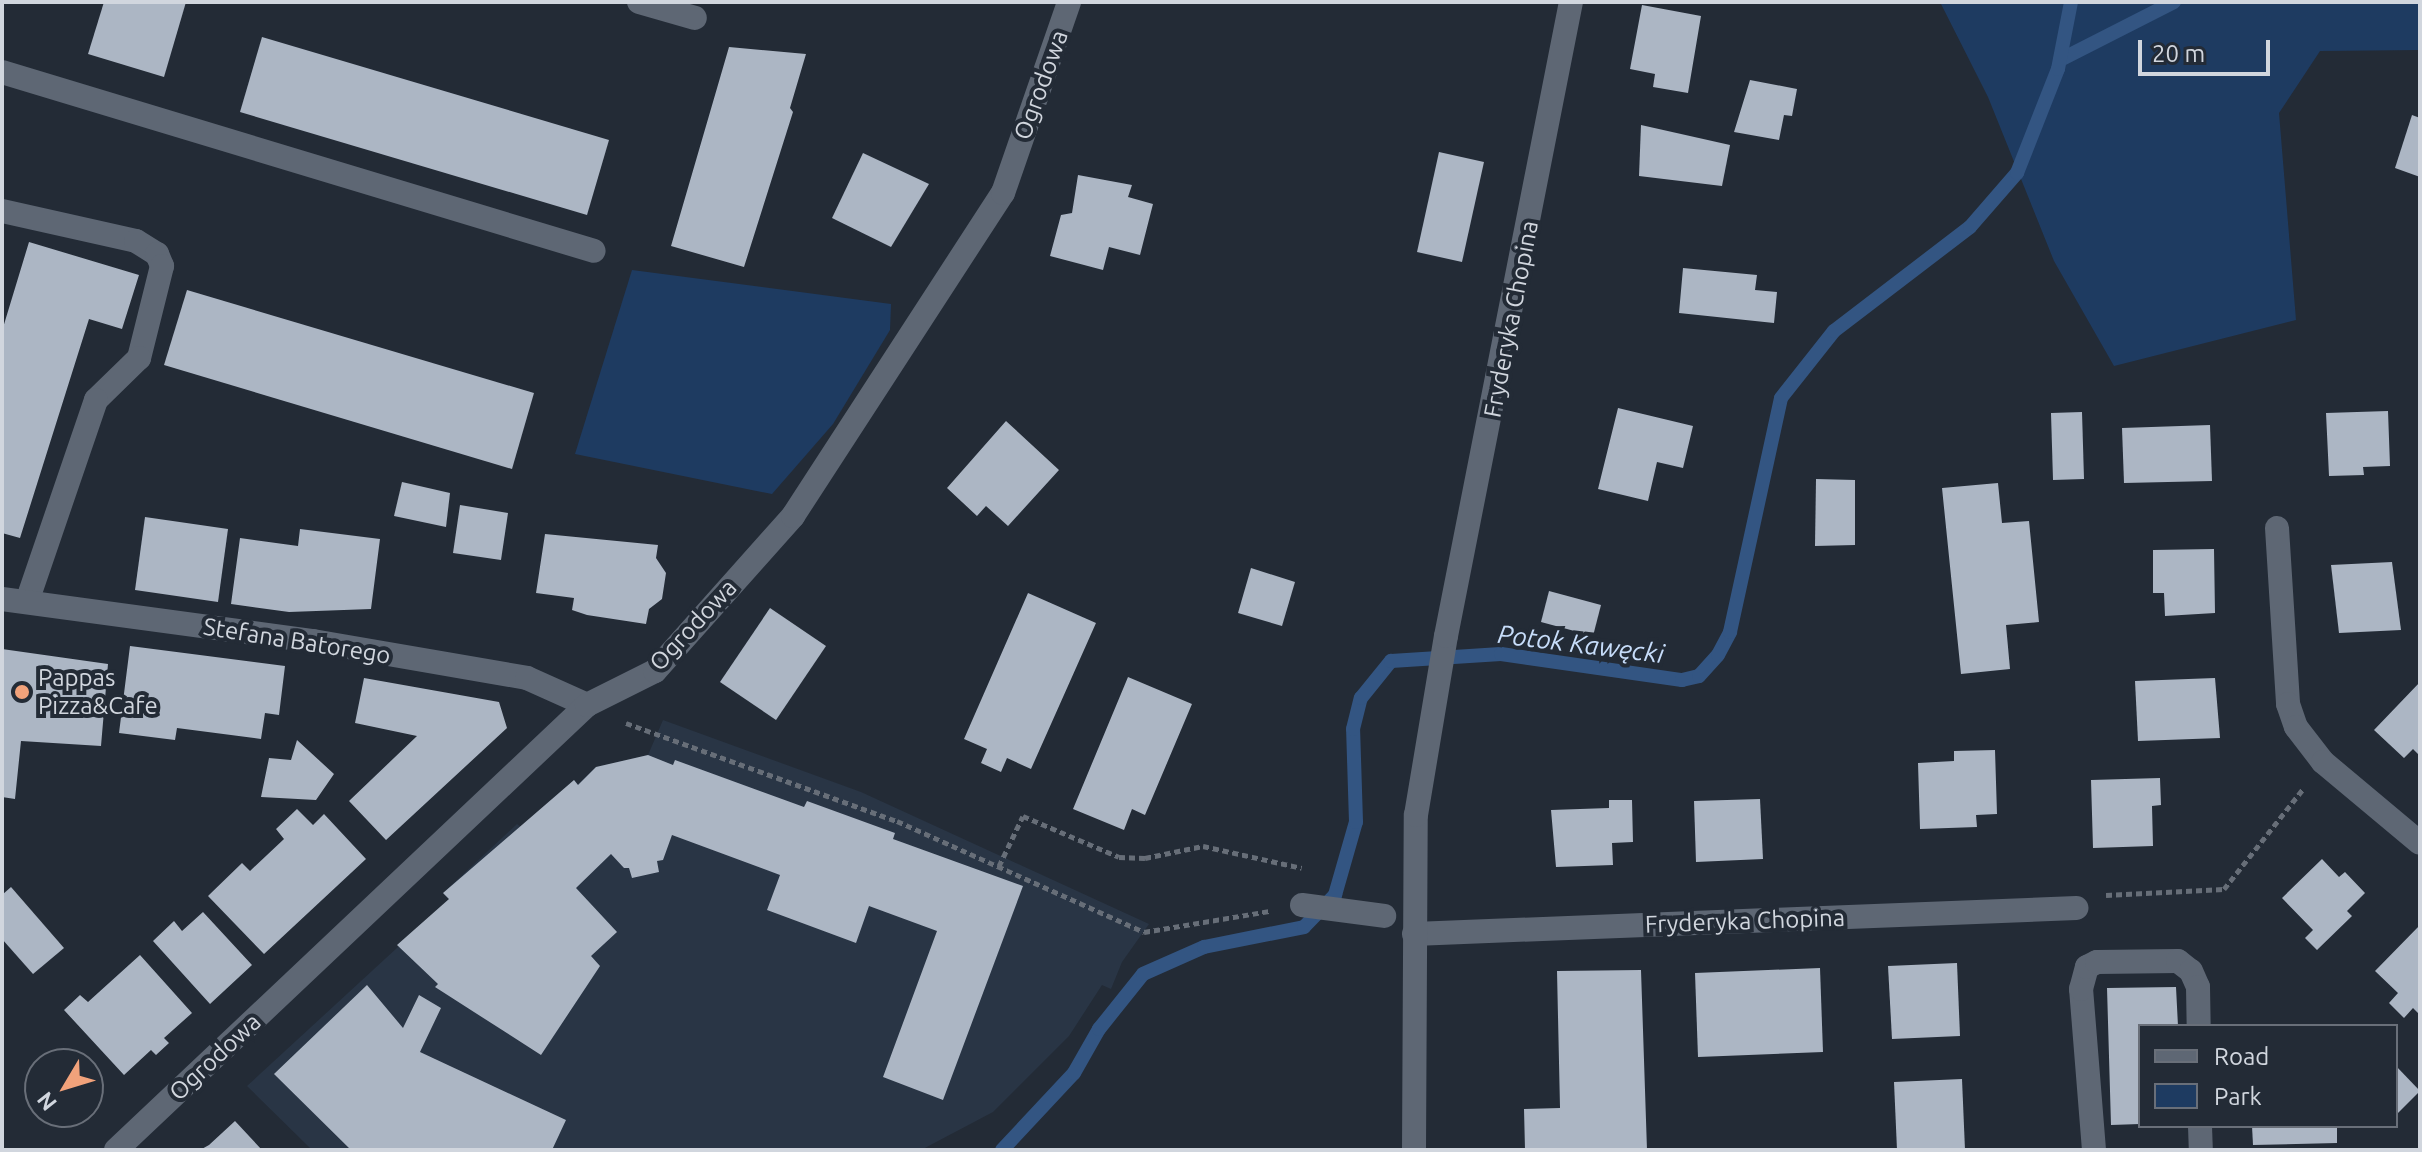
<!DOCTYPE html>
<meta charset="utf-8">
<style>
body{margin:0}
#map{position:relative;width:2422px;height:1152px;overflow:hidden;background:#232b36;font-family:Ubuntu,sans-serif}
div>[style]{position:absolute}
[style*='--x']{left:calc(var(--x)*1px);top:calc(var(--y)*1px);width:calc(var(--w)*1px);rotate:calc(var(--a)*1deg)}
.built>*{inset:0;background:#293545}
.green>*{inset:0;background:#1e3b61}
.stream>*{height:14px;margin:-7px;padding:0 7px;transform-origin:7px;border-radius:7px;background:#335582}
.building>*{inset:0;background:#acb6c4}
.path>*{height:5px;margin-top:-2.5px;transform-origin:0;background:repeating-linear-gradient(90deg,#676e78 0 6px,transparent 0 10px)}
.minor>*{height:24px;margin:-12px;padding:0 12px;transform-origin:12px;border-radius:12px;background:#5e6774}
.dots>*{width:22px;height:22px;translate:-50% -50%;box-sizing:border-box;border:4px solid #232b36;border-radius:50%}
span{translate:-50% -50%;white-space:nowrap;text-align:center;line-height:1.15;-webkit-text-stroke:8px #232b36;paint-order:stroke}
.street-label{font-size:24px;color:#d1d6de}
.poi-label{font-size:24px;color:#d1d6de}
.left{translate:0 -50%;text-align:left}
.water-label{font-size:26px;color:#c7ddfa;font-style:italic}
.frame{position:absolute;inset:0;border:4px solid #d1d6de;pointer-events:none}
.legend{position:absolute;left:2138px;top:1024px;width:260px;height:104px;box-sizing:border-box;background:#232b36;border:2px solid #696f79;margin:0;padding:10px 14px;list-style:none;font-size:24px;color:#d1d6de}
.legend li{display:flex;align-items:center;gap:16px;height:40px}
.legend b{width:40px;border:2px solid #696f79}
.north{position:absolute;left:24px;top:1048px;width:80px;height:80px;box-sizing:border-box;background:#232b36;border:2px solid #696f79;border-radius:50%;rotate:232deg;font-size:22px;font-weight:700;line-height:32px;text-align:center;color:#d1d6de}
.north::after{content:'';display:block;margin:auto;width:28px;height:36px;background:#f1a27b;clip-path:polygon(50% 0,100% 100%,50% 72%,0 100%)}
.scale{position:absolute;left:2138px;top:40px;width:132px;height:36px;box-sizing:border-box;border:4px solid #d1d6de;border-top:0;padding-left:10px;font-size:24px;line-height:28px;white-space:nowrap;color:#d1d6de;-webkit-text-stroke:6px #232b36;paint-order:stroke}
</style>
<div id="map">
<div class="built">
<div style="clip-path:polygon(663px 720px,861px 792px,1149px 924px,1122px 962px,1111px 989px,1102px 985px,1069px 1036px,993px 1112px,921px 1150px,312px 1150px,247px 1086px,449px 900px,443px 893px,517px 824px,523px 828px,574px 780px,578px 784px,596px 767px,648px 755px)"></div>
</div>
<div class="green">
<div style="clip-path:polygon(1940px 2px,2420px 2px,2420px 50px,2320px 51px,2279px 113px,2296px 320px,2114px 366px,2054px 261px,1988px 97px)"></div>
<div style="clip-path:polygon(632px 270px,891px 304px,890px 330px,833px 424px,772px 494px,575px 454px)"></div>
</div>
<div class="stream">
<div style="--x:2060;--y:60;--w:128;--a:-27"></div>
<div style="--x:1002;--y:1150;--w:105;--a:-46.9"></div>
<div style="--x:1074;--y:1073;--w:51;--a:-60.4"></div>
<div style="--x:1099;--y:1029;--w:70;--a:-51.3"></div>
<div style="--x:1143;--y:974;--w:67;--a:-23.9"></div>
<div style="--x:1204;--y:947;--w:102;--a:-11.3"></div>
<div style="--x:1304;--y:927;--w:45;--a:-45.9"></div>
<div style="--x:1335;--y:895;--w:76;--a:-74"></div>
<div style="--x:1356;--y:822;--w:93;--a:-91.8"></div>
<div style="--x:1353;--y:729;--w:32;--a:-76"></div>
<div style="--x:1361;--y:698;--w:48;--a:-51"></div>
<div style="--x:1391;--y:661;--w:110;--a:-3.6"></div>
<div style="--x:1501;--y:654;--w:183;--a:8.2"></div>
<div style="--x:1682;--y:680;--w:17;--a:-13"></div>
<div style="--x:1699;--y:676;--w:28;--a:-48"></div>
<div style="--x:1718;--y:655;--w:26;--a:-62"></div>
<div style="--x:1730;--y:632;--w:239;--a:-77.7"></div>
<div style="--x:1781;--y:398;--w:85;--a:-51.7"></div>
<div style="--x:1834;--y:331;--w:171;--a:-37.4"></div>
<div style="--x:1970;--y:227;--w:72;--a:-49"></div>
<div style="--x:2017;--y:173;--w:112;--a:-68.5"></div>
<div style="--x:2058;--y:69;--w:68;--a:-79"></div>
</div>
<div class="building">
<div style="clip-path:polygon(104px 2px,186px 2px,164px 77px,88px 54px)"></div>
<div style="clip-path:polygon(1642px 5px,1701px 16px,1688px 93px,1653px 87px,1655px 74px,1630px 69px)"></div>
<div style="clip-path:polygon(262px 37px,609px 140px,587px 215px,240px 112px)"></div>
<div style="clip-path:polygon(729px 47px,806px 54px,790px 108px,793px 112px,744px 267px,671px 246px)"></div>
<div style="clip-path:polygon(1750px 80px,1797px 89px,1792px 116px,1784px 115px,1779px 140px,1734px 132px)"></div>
<div style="clip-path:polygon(2412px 115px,2420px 118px,2420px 177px,2395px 168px)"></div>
<div style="clip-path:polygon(1641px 125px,1730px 145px,1722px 186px,1639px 176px)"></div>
<div style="clip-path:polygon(1439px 152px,1484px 162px,1462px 262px,1417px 252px)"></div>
<div style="clip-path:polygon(863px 153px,929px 184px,891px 247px,832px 218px)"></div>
<div style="clip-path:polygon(1078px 175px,1132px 185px,1128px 197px,1153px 204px,1140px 255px,1109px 247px,1103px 270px,1050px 256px,1061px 215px,1072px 213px)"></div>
<div style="clip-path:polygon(29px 242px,139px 275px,122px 329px,89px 319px,20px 538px,2px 533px,2px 331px)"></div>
<div style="clip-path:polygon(1683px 268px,1757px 275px,1755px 290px,1777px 292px,1774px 323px,1679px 313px)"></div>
<div style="clip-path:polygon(187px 290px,534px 393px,512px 469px,164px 365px)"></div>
<div style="clip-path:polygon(1618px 408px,1693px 426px,1683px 468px,1657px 462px,1648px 501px,1598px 489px)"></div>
<div style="clip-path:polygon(2388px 411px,2390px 466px,2363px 467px,2364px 475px,2329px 476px,2326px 413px)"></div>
<div style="clip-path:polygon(2082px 412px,2084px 479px,2053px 480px,2051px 413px)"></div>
<div style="clip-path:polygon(1006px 421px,1059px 470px,1008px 526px,986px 506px,977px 516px,947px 488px)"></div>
<div style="clip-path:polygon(2210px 425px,2212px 481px,2124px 483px,2122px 428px)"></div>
<div style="clip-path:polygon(1816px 479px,1855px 480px,1855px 545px,1815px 546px)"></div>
<div style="clip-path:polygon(402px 482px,450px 493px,446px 527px,394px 516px)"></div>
<div style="clip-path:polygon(1998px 483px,2002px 523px,2029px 521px,2039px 622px,2006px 625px,2010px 669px,1961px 674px,1942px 488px)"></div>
<div style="clip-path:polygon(460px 505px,508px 513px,501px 560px,453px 553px)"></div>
<div style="clip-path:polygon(145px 517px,228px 529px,218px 602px,135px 590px)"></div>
<div style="clip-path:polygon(300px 529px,380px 539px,371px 609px,289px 612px,231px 604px,240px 538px,298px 546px)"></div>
<div style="clip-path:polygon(545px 534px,658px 545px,656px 558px,666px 573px,662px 599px,649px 609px,646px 624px,587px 615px,572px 610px,574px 598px,536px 593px)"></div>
<div style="clip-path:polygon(2214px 549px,2215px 613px,2165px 616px,2164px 593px,2153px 593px,2153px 550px)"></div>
<div style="clip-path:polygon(2392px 562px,2401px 630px,2339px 633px,2331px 565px)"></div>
<div style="clip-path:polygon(1251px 568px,1295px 582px,1282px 626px,1238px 613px)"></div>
<div style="clip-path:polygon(1549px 591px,1601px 605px,1593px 636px,1541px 622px)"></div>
<div style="clip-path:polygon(1028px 593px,1096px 623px,1031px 769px,1007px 758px,1001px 772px,981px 763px,987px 749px,964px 739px)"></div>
<div style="clip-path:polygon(770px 608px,826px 646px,776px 720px,720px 682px)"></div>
<div style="clip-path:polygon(130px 646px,285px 666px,279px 715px,265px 713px,261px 739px,177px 728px,175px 740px,119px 733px)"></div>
<div style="clip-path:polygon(2px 649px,108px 664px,101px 746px,21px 741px,15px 799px,2px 797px)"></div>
<div style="clip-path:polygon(1128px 677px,1192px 704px,1145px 815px,1132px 809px,1124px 830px,1073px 809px)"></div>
<div style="clip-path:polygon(364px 678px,499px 702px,507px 728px,386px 840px,349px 801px,417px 736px,355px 723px)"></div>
<div style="clip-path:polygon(2215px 678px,2220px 738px,2138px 741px,2135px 681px)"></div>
<div style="clip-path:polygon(2420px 682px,2420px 756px,2413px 749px,2404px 758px,2374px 730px)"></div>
<div style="clip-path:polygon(297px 740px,334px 774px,316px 800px,261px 797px,269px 758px,291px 760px)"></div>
<div style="clip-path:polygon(1995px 750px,1997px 814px,1976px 815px,1977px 827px,1920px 829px,1918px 763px,1954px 761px,1954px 751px)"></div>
<div style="clip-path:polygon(648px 755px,673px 765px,675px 760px,804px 807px,807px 801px,895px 833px,893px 839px,1023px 886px,943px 1100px,883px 1077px,937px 931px,869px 906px,856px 943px,767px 910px,780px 875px,672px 835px,663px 860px,657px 861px,659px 872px,632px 878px,629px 868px,624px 868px,611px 854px,576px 888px,617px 932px,591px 956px,600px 966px,541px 1055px,435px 987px,438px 984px,397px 945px,449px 899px,443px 893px,574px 780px,578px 785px,596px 767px)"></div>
<div style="clip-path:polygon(2160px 778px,2161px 805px,2152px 806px,2153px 846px,2093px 848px,2091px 780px)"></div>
<div style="clip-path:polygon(1760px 799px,1763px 859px,1696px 862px,1694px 801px)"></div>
<div style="clip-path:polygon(1609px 800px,1632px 800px,1633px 842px,1612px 843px,1613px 865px,1556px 867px,1551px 810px,1609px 808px)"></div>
<div style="clip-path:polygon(297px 809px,313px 825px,324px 814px,366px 859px,264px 954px,208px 896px,242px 863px,250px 871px,284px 839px,276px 829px)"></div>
<div style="clip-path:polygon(2322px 859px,2339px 877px,2345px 872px,2365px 893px,2347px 911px,2352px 916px,2317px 950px,2305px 938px,2313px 930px,2282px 898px)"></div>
<div style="clip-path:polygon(11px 887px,64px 948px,33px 974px,2px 939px,2px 895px)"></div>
<div style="clip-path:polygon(203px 912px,252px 965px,210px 1004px,153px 941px,174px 921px,182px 931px)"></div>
<div style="clip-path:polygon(2420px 925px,2420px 1015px,2413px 1008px,2404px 1018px,2389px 1003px,2398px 993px,2375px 971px)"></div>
<div style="clip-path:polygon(140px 955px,192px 1013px,164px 1038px,169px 1043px,156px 1055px,151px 1050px,124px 1075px,64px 1010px,80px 995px,88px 1002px)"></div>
<div style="clip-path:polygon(1957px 963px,1960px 1036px,1892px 1039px,1888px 966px)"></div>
<div style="clip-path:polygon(1820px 968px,1823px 1052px,1698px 1057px,1695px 973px)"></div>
<div style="clip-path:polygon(1641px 970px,1647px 1150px,1525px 1150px,1524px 1109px,1560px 1108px,1557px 971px)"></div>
<div style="clip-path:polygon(367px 985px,403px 1028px,419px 995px,441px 1008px,420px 1052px,566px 1120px,552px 1150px,351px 1150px,274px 1074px)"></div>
<div style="clip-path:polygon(2176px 987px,2178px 1026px,2140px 1026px,2140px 1124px,2111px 1125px,2107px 988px)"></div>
<div style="clip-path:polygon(2396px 1066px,2420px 1091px,2396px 1115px)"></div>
<div style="clip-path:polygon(1962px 1079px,1965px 1150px,1897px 1150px,1894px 1082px)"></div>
<div style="clip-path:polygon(235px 1121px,262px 1150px,200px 1150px,209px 1145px)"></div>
<div style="clip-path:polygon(2252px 1126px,2337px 1126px,2337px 1143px,2253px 1145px)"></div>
</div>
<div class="path">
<div style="--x:626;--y:723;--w:288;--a:19.9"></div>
<div style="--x:897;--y:821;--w:271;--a:24.2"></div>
<div style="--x:1144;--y:932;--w:128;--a:-9.5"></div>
<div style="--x:999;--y:866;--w:55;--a:-64.4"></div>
<div style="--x:1023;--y:816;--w:104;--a:23.1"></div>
<div style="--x:1119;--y:857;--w:26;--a:2"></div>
<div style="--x:1145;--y:858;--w:59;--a:-11.7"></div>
<div style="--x:1203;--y:846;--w:101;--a:12.5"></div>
<div style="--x:2106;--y:895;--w:118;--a:-2.9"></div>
<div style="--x:2224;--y:889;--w:127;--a:-51.7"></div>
</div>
<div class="minor">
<div style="--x:639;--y:2;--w:58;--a:15.9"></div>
<div style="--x:2;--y:72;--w:618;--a:16.82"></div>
<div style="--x:2;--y:211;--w:137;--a:12.6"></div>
<div style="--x:136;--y:241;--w:25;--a:32"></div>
<div style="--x:157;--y:254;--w:13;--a:67"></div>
<div style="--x:162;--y:266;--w:95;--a:104"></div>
<div style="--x:139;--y:358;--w:60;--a:135.7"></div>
<div style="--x:96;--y:400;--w:213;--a:108.9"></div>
<div style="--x:2277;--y:528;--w:176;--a:86.4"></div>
<div style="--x:2288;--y:704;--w:24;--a:71"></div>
<div style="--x:2296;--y:727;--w:44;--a:52.4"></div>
<div style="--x:2323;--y:762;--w:126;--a:39.9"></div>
<div style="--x:2;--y:599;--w:314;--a:7.7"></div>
<div style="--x:313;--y:641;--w:217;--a:9.8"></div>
<div style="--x:527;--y:678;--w:66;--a:24.2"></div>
<div style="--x:1302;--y:905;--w:83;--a:7.6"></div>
<div style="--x:1414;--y:934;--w:663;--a:-2.25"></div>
<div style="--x:2200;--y:1126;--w:24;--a:88"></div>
<div style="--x:116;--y:1150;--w:648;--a:-43.37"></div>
<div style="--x:587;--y:705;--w:76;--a:-26.6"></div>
<div style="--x:655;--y:671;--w:208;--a:-48.3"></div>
<div style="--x:793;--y:516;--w:385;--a:-57"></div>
<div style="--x:1003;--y:193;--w:202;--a:-70.9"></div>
<div style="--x:1414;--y:1150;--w:335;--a:-89.7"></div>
<div style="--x:1416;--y:815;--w:181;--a:-80.5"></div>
<div style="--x:1446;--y:636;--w:646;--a:-78.85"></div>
<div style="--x:2094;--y:1150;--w:162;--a:-94.6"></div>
<div style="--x:2081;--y:989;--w:23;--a:-75"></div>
<div style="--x:2087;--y:967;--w:11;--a:-27"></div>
<div style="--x:2097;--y:962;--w:81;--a:-0.7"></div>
<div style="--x:2178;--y:961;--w:16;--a:38"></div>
<div style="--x:2191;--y:971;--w:17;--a:66"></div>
<div style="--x:2198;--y:987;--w:39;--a:89"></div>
</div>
<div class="dots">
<div style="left:22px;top:692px;background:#f1a27b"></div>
</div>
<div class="street-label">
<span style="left:1041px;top:85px;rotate:-70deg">Ogrodowa</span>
<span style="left:1511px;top:319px;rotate:-79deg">Fryderyka Chopina</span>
<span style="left:693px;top:625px;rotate:-47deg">Ogrodowa</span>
<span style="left:297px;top:641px;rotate:9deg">Stefana Batorego</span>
<span style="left:1745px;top:921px;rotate:-2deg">Fryderyka Chopina</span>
<span style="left:215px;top:1057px;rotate:-43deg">Ogrodowa</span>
</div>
<div class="poi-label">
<span class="left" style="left:38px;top:692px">Pappas<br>Pizza&amp;Cafe</span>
</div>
<div class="water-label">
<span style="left:1581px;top:644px;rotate:7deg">Potok Kawęcki</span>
</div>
<div class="frame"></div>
<ul class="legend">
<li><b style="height:10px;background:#5e6774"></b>Road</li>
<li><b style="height:22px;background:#1e3b61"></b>Park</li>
</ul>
<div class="north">N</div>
<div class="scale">20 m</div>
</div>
